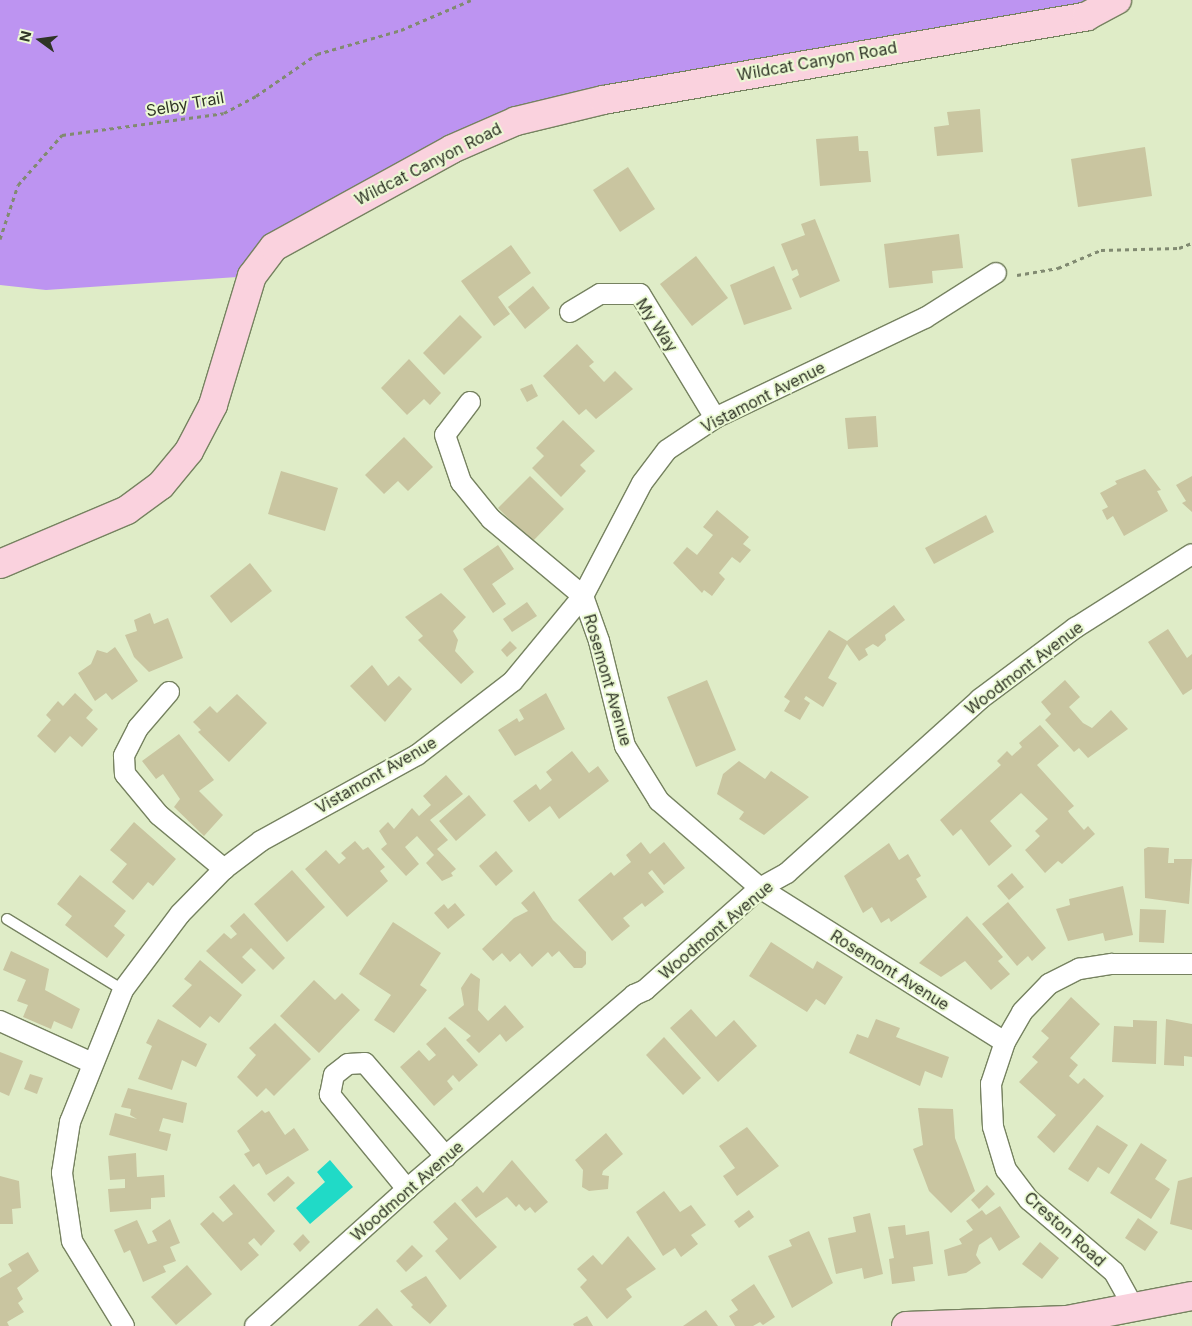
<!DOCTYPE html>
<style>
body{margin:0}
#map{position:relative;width:1192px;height:1326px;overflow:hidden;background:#dfecc7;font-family:Inter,sans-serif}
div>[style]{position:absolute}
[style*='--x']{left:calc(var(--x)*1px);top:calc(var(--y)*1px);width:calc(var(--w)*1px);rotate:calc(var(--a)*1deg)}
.forest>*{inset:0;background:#bd94f1}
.water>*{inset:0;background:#20dac7}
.building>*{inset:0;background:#c9c5a0}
.path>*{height:3px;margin-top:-1.5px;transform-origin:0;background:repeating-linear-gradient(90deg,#818a71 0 4px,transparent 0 8px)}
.roads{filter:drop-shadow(1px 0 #768260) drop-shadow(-1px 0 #768260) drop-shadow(0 1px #768260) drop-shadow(0 -1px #768260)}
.lane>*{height:10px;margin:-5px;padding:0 5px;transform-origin:5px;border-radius:5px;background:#fff}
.street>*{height:20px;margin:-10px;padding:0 10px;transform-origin:10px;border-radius:10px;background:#fff}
.secondary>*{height:28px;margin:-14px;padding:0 14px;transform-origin:14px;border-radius:14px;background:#fad2de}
span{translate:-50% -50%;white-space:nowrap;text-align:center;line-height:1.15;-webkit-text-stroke:4px #ecfad4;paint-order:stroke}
.street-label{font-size:16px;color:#2f3426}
.north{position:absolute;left:15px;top:15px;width:50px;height:50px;-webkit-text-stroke:4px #ecfad4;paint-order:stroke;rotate:284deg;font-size:14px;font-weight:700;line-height:20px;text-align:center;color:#2f3426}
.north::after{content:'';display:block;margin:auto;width:18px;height:22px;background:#2f3426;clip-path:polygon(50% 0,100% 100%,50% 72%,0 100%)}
</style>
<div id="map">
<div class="forest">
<div style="clip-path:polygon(0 0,1117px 0,516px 121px,252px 276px,46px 290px,0 285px)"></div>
</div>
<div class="water">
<div style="clip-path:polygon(330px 1160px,353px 1187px,310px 1224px,296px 1208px,325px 1182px,317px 1172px)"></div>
</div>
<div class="building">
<div style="clip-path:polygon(980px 109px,983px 152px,937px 156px,934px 127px,949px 125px,947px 112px)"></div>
<div style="clip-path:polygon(858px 136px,859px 151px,868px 151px,871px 182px,820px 186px,816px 139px)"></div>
<div style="clip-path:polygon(1145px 147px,1152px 196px,1078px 207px,1071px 159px)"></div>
<div style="clip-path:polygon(628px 167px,655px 209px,620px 232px,593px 190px)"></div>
<div style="clip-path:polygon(815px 219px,840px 281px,800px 298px,792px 279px,799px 275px,797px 269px,792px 271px,781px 244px,805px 235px,801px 224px)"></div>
<div style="clip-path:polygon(959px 234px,963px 268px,932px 271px,933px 283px,889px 288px,884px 244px)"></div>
<div style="clip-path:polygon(511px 245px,531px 273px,498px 297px,510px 314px,494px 326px,461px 281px)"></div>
<div style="clip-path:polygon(696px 256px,728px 298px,692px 326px,660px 284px)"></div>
<div style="clip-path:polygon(774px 266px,792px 309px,744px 325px,730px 285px)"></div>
<div style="clip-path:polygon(533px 286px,550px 308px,525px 329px,508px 307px)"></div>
<div style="clip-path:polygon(460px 315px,482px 337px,444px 375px,423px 353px)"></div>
<div style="clip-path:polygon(577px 344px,594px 362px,589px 366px,604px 382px,615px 371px,633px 389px,596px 419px,586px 409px,579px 415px,543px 376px)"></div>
<div style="clip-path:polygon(409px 359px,441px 393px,430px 405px,424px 399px,407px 415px,381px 388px)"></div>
<div style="clip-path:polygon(532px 384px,538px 396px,527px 402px,520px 389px)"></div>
<div style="clip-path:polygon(876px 416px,878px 447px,848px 449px,845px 418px)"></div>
<div style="clip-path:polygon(563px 420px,595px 451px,580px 465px,586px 471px,561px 497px,532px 468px,544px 456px,536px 448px)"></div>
<div style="clip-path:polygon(404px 437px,433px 467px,408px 491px,398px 481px,384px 494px,365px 475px)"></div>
<div style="clip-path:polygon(1145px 469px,1161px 490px,1157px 491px,1168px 511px,1124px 536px,1113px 516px,1107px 520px,1102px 510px,1108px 507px,1100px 493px,1117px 484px,1115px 481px)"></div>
<div style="clip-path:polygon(281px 471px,338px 488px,325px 531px,268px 514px)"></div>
<div style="clip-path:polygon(530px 476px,564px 509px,532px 542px,498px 508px)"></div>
<div style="clip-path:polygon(1192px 476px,1192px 512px,1182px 503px,1186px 501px,1176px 485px)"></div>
<div style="clip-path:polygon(717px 510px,749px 537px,743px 544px,751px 550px,740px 563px,732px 557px,719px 573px,725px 579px,712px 596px,704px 590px,702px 593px,673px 563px,687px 547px,697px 555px,713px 535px,703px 527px)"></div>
<div style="clip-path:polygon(986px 515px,994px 532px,934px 564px,925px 548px)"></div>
<div style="clip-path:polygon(498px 545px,514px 569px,492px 584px,506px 604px,493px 613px,463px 569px)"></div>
<div style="clip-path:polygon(250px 563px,272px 591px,231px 623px,210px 596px)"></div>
<div style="clip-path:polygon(441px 593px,466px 617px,453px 631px,458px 640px,455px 651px,474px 672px,461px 684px,418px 640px,423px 636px,405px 617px)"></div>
<div style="clip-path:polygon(527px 602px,537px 616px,512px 632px,503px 619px)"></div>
<div style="clip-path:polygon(894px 605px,905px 620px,885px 635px,886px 640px,878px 647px,873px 644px,865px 649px,868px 655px,859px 661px,847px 644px,828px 678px,837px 683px,823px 707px,806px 696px,804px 699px,810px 703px,800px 720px,784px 711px,790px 701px,784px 697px,829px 630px,847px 641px)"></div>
<div style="clip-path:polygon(150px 613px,154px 624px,168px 618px,183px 658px,149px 672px,134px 657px,125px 635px,137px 631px,134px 620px)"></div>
<div style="clip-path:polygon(1168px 629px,1187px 658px,1192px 654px,1192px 689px,1183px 695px,1148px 642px)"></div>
<div style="clip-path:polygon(510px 641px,517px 648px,507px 657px,501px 650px)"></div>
<div style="clip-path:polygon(115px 647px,138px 681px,112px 700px,106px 693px,95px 701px,78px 673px,91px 664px,97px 650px,107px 653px)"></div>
<div style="clip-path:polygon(372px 665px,388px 686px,399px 676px,412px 689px,385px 722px,350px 686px)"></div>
<div style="clip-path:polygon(707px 680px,736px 750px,696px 767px,667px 697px)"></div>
<div style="clip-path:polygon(1065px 680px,1080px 697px,1069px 707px,1083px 723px,1092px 728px,1111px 710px,1128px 729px,1088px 758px,1079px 748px,1074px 752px,1045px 720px,1051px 714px,1041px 702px)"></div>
<div style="clip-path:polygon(75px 693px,93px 710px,86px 718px,98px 729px,82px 747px,70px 736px,55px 753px,37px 736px,51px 720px,46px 715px,58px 701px,63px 706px)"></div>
<div style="clip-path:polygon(546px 693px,565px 729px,515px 756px,498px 730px,517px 718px,519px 722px,524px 719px,519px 710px)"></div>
<div style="clip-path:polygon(237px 694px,267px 723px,229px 762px,198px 732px,201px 730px,193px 722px,210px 706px,217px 713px)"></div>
<div style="clip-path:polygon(1040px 725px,1059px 746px,1037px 765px,1074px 806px,1068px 811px,1070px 814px,1084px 830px,1088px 826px,1095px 834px,1062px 864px,1058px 861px,1045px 873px,1025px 850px,1040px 836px,1035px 831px,1048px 819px,1021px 793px,990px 821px,1012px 846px,989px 866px,961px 829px,953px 836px,940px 820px,1001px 765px,997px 761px,1007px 751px,1012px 756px,1022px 747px,1019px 743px)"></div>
<div style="clip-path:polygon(179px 734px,214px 780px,199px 791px,223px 815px,204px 836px,174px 807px,180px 799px,163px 774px,156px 779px,142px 761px)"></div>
<div style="clip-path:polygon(572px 751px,589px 773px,598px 766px,609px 781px,559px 819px,550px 806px,529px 822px,513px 801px,536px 784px,540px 790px,552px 780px,546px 772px)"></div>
<div style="clip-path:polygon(739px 761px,765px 779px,771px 771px,809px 797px,764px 835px,739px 819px,744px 812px,717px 794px,723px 774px)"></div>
<div style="clip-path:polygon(446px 775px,463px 794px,430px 820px,448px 840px,437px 849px,456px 869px,451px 873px,453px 876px,442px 881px,426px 863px,434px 855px,417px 836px,405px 847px,419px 864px,406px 876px,381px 849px,387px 844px,379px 831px,388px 822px,394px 829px,412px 808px,419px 816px,431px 805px,423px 796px)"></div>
<div style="clip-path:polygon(469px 795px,486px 815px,456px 841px,439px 821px)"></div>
<div style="clip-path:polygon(134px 822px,176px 859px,153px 886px,148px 882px,133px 900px,112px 882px,127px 864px,110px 850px)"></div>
<div style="clip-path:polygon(355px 841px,363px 850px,368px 847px,385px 867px,380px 871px,388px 881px,347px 917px,305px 869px,326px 850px,339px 864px,346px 858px,341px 853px)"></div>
<div style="clip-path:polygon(641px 842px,650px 854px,664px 842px,685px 868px,664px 885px,652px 870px,648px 873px,664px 892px,645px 907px,642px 903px,623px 918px,630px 926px,612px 941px,578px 900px,611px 872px,614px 876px,631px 862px,626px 855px)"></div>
<div style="clip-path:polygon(889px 843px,899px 860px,908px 854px,921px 876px,916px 879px,927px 897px,891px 922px,889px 918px,881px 923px,872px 907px,863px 913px,844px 876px)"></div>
<div style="clip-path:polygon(1148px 847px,1169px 848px,1168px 863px,1174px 863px,1174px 859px,1192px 859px,1189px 904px,1145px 898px,1144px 849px)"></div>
<div style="clip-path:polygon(496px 851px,513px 871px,496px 886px,479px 866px)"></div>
<div style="clip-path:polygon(292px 870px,325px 907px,287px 942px,254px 904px)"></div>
<div style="clip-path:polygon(1012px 873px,1024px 887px,1009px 900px,997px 886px)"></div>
<div style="clip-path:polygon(80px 875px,126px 911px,114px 926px,125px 935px,107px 958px,65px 925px,72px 916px,57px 904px)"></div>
<div style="clip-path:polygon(1123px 886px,1133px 935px,1105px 941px,1103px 933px,1068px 941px,1056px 909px,1070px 905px,1069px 899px)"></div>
<div style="clip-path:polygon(534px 891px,553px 920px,586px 952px,586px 964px,582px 968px,574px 968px,559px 951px,552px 957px,548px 952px,532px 967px,520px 953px,510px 962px,502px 953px,493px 961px,482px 949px,514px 918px,528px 911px,521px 903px)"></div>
<div style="clip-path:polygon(1008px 902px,1046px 948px,1032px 961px,1028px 956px,1017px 966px,982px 924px)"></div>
<div style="clip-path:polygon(455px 903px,465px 915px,448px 929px,434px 913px,444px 904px,448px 909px)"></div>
<div style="clip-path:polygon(1140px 909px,1166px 910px,1164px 943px,1139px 942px)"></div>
<div style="clip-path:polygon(244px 913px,285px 958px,273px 970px,251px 948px,242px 957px,256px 970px,242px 984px,206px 951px,224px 933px,231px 939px,237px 934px,230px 926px)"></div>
<div style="clip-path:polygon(967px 916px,1003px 957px,998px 961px,1010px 974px,991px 990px,965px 961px,941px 977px,919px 963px)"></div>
<div style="clip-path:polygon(393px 922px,441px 953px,420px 985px,427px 990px,394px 1033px,374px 1020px,391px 995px,359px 974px)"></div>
<div style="clip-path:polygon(771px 942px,813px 969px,817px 961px,843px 977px,825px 1005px,816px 999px,807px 1012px,749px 976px)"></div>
<div style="clip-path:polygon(11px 951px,49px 969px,45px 990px,80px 1009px,72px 1029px,54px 1021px,51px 1029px,23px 1017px,28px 1005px,17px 1001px,26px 980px,3px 970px)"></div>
<div style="clip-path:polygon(200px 960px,242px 995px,219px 1023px,210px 1016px,200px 1028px,172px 1006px,192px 985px,184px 979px)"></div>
<div style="clip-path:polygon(471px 973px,480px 979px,478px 1010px,488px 1021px,505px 1005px,524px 1027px,506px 1042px,500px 1034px,479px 1053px,466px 1040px,471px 1036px,448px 1018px,464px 1005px,461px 988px)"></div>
<div style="clip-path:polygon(314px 980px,335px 1000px,342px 993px,360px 1010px,319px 1053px,280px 1016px)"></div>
<div style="clip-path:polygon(1071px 997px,1100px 1024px,1070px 1058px,1078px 1065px,1069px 1076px,1078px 1084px,1084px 1078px,1104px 1096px,1054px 1153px,1037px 1137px,1056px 1115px,1019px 1082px,1038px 1062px,1032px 1057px,1049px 1038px,1041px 1031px)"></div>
<div style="clip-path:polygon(691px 1009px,716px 1037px,734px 1020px,757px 1046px,718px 1082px,670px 1028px)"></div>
<div style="clip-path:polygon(158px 1019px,207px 1044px,196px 1067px,182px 1060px,172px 1090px,138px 1079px,152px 1046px,146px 1043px)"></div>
<div style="clip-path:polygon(876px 1019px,900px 1028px,896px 1037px,949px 1057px,942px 1078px,925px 1071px,920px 1086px,849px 1053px,857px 1034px,868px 1038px)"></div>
<div style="clip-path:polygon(1166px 1019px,1192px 1024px,1192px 1057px,1184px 1056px,1184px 1066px,1164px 1065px)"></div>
<div style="clip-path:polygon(1133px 1020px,1157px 1021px,1156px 1064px,1112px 1062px,1114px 1026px,1133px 1027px)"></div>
<div style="clip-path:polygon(275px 1023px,311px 1059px,274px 1096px,266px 1088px,257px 1097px,237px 1077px,256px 1055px,249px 1048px)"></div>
<div style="clip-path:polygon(445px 1027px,478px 1065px,459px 1082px,453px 1075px,447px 1081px,453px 1089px,434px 1106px,400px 1067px,419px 1050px,429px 1061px,436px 1055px,426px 1044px)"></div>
<div style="clip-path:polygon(664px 1037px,701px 1078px,683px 1095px,646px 1055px)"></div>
<div style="clip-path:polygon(0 1052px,23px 1061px,9px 1096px,0 1092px)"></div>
<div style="clip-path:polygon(30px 1074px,43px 1078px,37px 1094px,24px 1089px)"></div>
<div style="clip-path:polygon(128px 1088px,187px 1103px,183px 1123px,163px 1118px,159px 1131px,171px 1134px,167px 1151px,109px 1135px,115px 1113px,137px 1119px,130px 1115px,131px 1109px,121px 1107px)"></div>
<div style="clip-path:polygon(918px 1108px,953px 1109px,955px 1138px,975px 1191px,951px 1213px,929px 1191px,913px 1149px,923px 1145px)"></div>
<div style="clip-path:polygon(262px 1110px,265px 1113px,269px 1111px,285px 1135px,294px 1128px,309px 1150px,266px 1175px,259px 1163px,253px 1167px,244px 1154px,250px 1151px,237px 1131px)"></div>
<div style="clip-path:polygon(1097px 1125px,1128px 1145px,1109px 1174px,1098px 1167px,1088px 1182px,1068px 1169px)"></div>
<div style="clip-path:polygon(747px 1127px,779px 1166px,737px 1196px,723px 1176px,735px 1168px,719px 1146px)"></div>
<div style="clip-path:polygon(606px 1133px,623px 1154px,603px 1171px,602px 1175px,609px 1176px,608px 1189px,589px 1191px,582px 1187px,583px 1170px,575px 1160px)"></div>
<div style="clip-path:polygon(1141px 1143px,1167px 1160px,1155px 1179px,1170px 1189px,1151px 1219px,1110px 1193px)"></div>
<div style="clip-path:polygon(136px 1153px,137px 1177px,164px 1175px,165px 1197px,151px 1198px,151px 1209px,110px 1212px,108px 1189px,125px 1188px,125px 1179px,110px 1180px,108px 1156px)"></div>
<div style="clip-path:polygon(512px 1160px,548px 1202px,535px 1213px,530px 1207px,525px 1211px,519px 1204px,516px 1207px,507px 1197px,476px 1218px,461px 1200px,477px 1186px,483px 1193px)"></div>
<div style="clip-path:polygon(0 1176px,19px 1181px,21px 1208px,12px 1209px,13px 1224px,0 1224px)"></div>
<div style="clip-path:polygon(288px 1176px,295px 1183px,274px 1202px,267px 1194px)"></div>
<div style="clip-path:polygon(1192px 1177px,1192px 1230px,1170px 1224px,1178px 1181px)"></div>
<div style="clip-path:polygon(234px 1184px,275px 1231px,261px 1246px,254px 1238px,248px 1243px,259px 1255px,241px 1271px,200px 1224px,213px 1212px,223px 1222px,233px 1214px,219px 1197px)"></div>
<div style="clip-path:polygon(987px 1185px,995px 1194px,979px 1209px,971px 1200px)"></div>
<div style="clip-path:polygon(664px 1191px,680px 1212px,691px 1205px,706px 1225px,691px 1235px,698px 1244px,681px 1257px,675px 1248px,663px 1256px,636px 1212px)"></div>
<div style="clip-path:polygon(455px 1202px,497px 1247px,460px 1280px,435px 1251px,448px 1239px,433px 1222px)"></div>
<div style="clip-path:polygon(1000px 1206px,1020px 1237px,999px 1251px,991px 1237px,979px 1245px,976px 1255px,981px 1263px,966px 1273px,948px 1276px,944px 1250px,962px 1244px,959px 1239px,973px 1230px,966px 1221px,982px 1210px,986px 1215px)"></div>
<div style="clip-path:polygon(749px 1210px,754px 1217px,739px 1228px,734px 1221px)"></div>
<div style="clip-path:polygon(870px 1213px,883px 1274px,864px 1279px,862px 1268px,836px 1274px,828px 1238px,856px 1232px,853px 1217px)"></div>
<div style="clip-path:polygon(1138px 1218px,1158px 1232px,1145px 1251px,1125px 1238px)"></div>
<div style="clip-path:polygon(170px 1219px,180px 1243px,170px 1247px,176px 1261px,163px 1266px,166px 1272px,143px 1282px,130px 1250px,124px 1253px,114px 1230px,137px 1220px,148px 1244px,157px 1241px,152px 1231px)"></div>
<div style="clip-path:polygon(905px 1225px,906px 1235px,929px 1231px,933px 1264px,913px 1267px,915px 1281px,892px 1284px,889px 1259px,894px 1258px,888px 1227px)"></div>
<div style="clip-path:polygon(809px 1231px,833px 1283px,792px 1308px,768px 1256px,792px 1246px,789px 1240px)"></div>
<div style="clip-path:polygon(303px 1234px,310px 1242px,300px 1252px,293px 1244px)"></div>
<div style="clip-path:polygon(628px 1236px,656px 1269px,626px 1289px,632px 1297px,607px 1319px,580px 1287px,587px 1280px,577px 1269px,593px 1255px,602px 1265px)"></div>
<div style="clip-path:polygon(1040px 1242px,1059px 1258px,1042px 1279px,1022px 1264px)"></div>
<div style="clip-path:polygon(412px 1245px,423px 1256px,406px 1272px,396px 1261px)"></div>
<div style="clip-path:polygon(28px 1252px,39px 1271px,17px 1288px,23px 1299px,18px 1303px,24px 1312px,7px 1322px,9px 1326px,0 1326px,0 1278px,12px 1271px,8px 1264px)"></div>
<div style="clip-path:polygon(187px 1265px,212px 1294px,176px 1325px,151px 1297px)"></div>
<div style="clip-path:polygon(426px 1276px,447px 1306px,430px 1324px,411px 1307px,413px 1305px,400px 1291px)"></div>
<div style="clip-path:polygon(754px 1284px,775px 1317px,763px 1325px,760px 1322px,753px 1326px,735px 1326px,729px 1316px,738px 1310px,731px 1300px)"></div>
<div style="clip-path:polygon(377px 1308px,393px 1326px,358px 1326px)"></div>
<div style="clip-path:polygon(706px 1310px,718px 1326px,683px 1326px)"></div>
<div style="clip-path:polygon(587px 1316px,593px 1326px,574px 1326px,573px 1324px)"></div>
</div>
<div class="path">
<div style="--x:0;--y:239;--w:57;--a:-71.6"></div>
<div style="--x:18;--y:185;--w:67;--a:-48.7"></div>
<div style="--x:62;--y:135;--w:163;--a:-7.7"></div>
<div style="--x:224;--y:113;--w:36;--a:-28"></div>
<div style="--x:256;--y:96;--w:74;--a:-34.5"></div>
<div style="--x:317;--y:54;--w:87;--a:-15.9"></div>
<div style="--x:401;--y:30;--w:76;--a:-23.2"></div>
<div style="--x:1017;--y:275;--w:42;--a:-9.7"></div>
<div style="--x:1058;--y:268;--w:47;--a:-22.7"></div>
<div style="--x:1101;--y:250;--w:78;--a:-1.5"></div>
<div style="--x:1179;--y:248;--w:14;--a:-21"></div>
</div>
<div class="roads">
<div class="lane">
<div style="--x:7;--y:919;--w:136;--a:31.5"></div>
</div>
<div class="street">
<div style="--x:570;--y:312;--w:35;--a:-31"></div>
<div style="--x:600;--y:294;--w:40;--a:0"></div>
<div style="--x:640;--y:294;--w:145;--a:58.8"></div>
<div style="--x:470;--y:402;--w:41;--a:127.1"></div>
<div style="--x:445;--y:435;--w:50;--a:71.2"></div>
<div style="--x:461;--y:482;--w:48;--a:51"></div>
<div style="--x:491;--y:519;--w:120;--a:39.9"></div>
<div style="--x:583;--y:596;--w:48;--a:70.4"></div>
<div style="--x:599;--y:641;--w:108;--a:76.1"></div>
<div style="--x:625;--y:746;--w:65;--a:58.3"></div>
<div style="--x:659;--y:801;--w:133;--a:40.7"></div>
<div style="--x:760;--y:888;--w:289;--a:32.2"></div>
<div style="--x:169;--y:692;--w:48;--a:130.7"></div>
<div style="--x:138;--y:728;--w:31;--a:117"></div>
<div style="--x:124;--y:756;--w:18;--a:87"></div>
<div style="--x:125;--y:774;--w:53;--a:50.3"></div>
<div style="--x:159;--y:815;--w:85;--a:39.7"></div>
<div style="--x:0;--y:1021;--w:101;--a:24.5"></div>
<div style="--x:407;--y:1189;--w:122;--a:-129.3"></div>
<div style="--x:330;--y:1095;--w:20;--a:-79"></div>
<div style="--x:334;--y:1075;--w:18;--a:-38"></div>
<div style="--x:348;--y:1064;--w:17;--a:-3"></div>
<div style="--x:365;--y:1063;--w:124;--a:49.2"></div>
<div style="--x:1134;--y:1308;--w:41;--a:-119.1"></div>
<div style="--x:1114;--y:1272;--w:111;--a:-139.7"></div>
<div style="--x:1029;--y:1200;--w:38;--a:-127"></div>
<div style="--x:1006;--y:1170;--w:45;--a:-106.8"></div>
<div style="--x:993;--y:1127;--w:43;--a:-92.7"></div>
<div style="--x:991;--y:1084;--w:44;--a:-71.6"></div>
<div style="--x:1005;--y:1042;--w:34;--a:-60"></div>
<div style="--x:1022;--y:1012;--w:39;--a:-46"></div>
<div style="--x:1049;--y:984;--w:34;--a:-27"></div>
<div style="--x:1079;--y:969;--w:33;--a:-9"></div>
<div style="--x:1112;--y:964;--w:80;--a:0"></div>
<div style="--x:124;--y:1326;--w:100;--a:-121.5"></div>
<div style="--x:72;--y:1241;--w:69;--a:-98.4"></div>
<div style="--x:62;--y:1173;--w:52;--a:-81.1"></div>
<div style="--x:70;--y:1122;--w:142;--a:-68.1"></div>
<div style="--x:123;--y:990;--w:95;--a:-53.1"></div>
<div style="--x:180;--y:914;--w:63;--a:-45.6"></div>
<div style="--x:224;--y:869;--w:46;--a:-37.1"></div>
<div style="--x:261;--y:841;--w:178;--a:-28.9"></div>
<div style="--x:417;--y:755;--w:121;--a:-37.6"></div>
<div style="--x:513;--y:681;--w:110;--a:-50.5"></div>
<div style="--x:583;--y:596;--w:127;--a:-62.4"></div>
<div style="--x:642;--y:483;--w:41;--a:-52.9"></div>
<div style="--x:667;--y:450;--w:58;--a:-33.7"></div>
<div style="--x:715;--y:418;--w:233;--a:-25.5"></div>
<div style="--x:925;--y:318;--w:84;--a:-32.4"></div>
<div style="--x:255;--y:1326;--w:205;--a:-42"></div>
<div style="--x:407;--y:1189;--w:299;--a:-40.5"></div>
<div style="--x:634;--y:995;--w:12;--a:-24"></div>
<div style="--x:645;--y:990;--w:154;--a:-41.6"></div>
<div style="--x:760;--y:888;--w:31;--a:-29"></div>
<div style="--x:787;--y:873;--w:260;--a:-42"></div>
<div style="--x:980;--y:699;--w:119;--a:-36.8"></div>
<div style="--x:1075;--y:628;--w:138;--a:-32.3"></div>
</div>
<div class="secondary">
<div style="--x:0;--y:564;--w:138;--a:-23"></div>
<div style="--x:127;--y:510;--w:42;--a:-36.3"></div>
<div style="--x:161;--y:485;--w:44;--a:-50.5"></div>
<div style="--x:189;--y:451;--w:52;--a:-62.4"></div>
<div style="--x:213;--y:405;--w:135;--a:-73.2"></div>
<div style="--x:252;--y:276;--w:36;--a:-53"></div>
<div style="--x:274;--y:247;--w:203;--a:-28.8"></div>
<div style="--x:452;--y:149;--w:70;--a:-23.6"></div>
<div style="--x:516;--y:121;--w:89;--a:-13.6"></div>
<div style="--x:603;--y:100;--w:491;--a:-9.8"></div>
<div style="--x:1087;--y:16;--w:34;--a:-28"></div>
<div style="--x:906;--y:1326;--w:161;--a:-2.1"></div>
<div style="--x:1067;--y:1320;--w:127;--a:-10.9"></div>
</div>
</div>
<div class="street-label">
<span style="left:817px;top:61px;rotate:-10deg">Wildcat Canyon Road</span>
<span style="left:185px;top:104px;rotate:-10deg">Selby Trail</span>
<span style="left:428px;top:164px;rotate:-27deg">Wildcat Canyon Road</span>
<span style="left:657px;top:325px;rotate:56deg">My Way</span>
<span style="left:763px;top:397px;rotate:-27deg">Vistamont Avenue</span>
<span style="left:1024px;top:668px;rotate:-37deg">Woodmont Avenue</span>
<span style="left:608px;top:680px;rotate:74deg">Rosemont Avenue</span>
<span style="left:376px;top:775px;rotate:-30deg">Vistamont Avenue</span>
<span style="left:716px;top:930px;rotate:-40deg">Woodmont Avenue</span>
<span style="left:890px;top:970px;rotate:32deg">Rosemont Avenue</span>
<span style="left:407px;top:1191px;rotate:-41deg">Woodmont Avenue</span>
<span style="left:1065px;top:1229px;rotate:42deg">Creston Road</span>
</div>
<div class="north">N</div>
</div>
